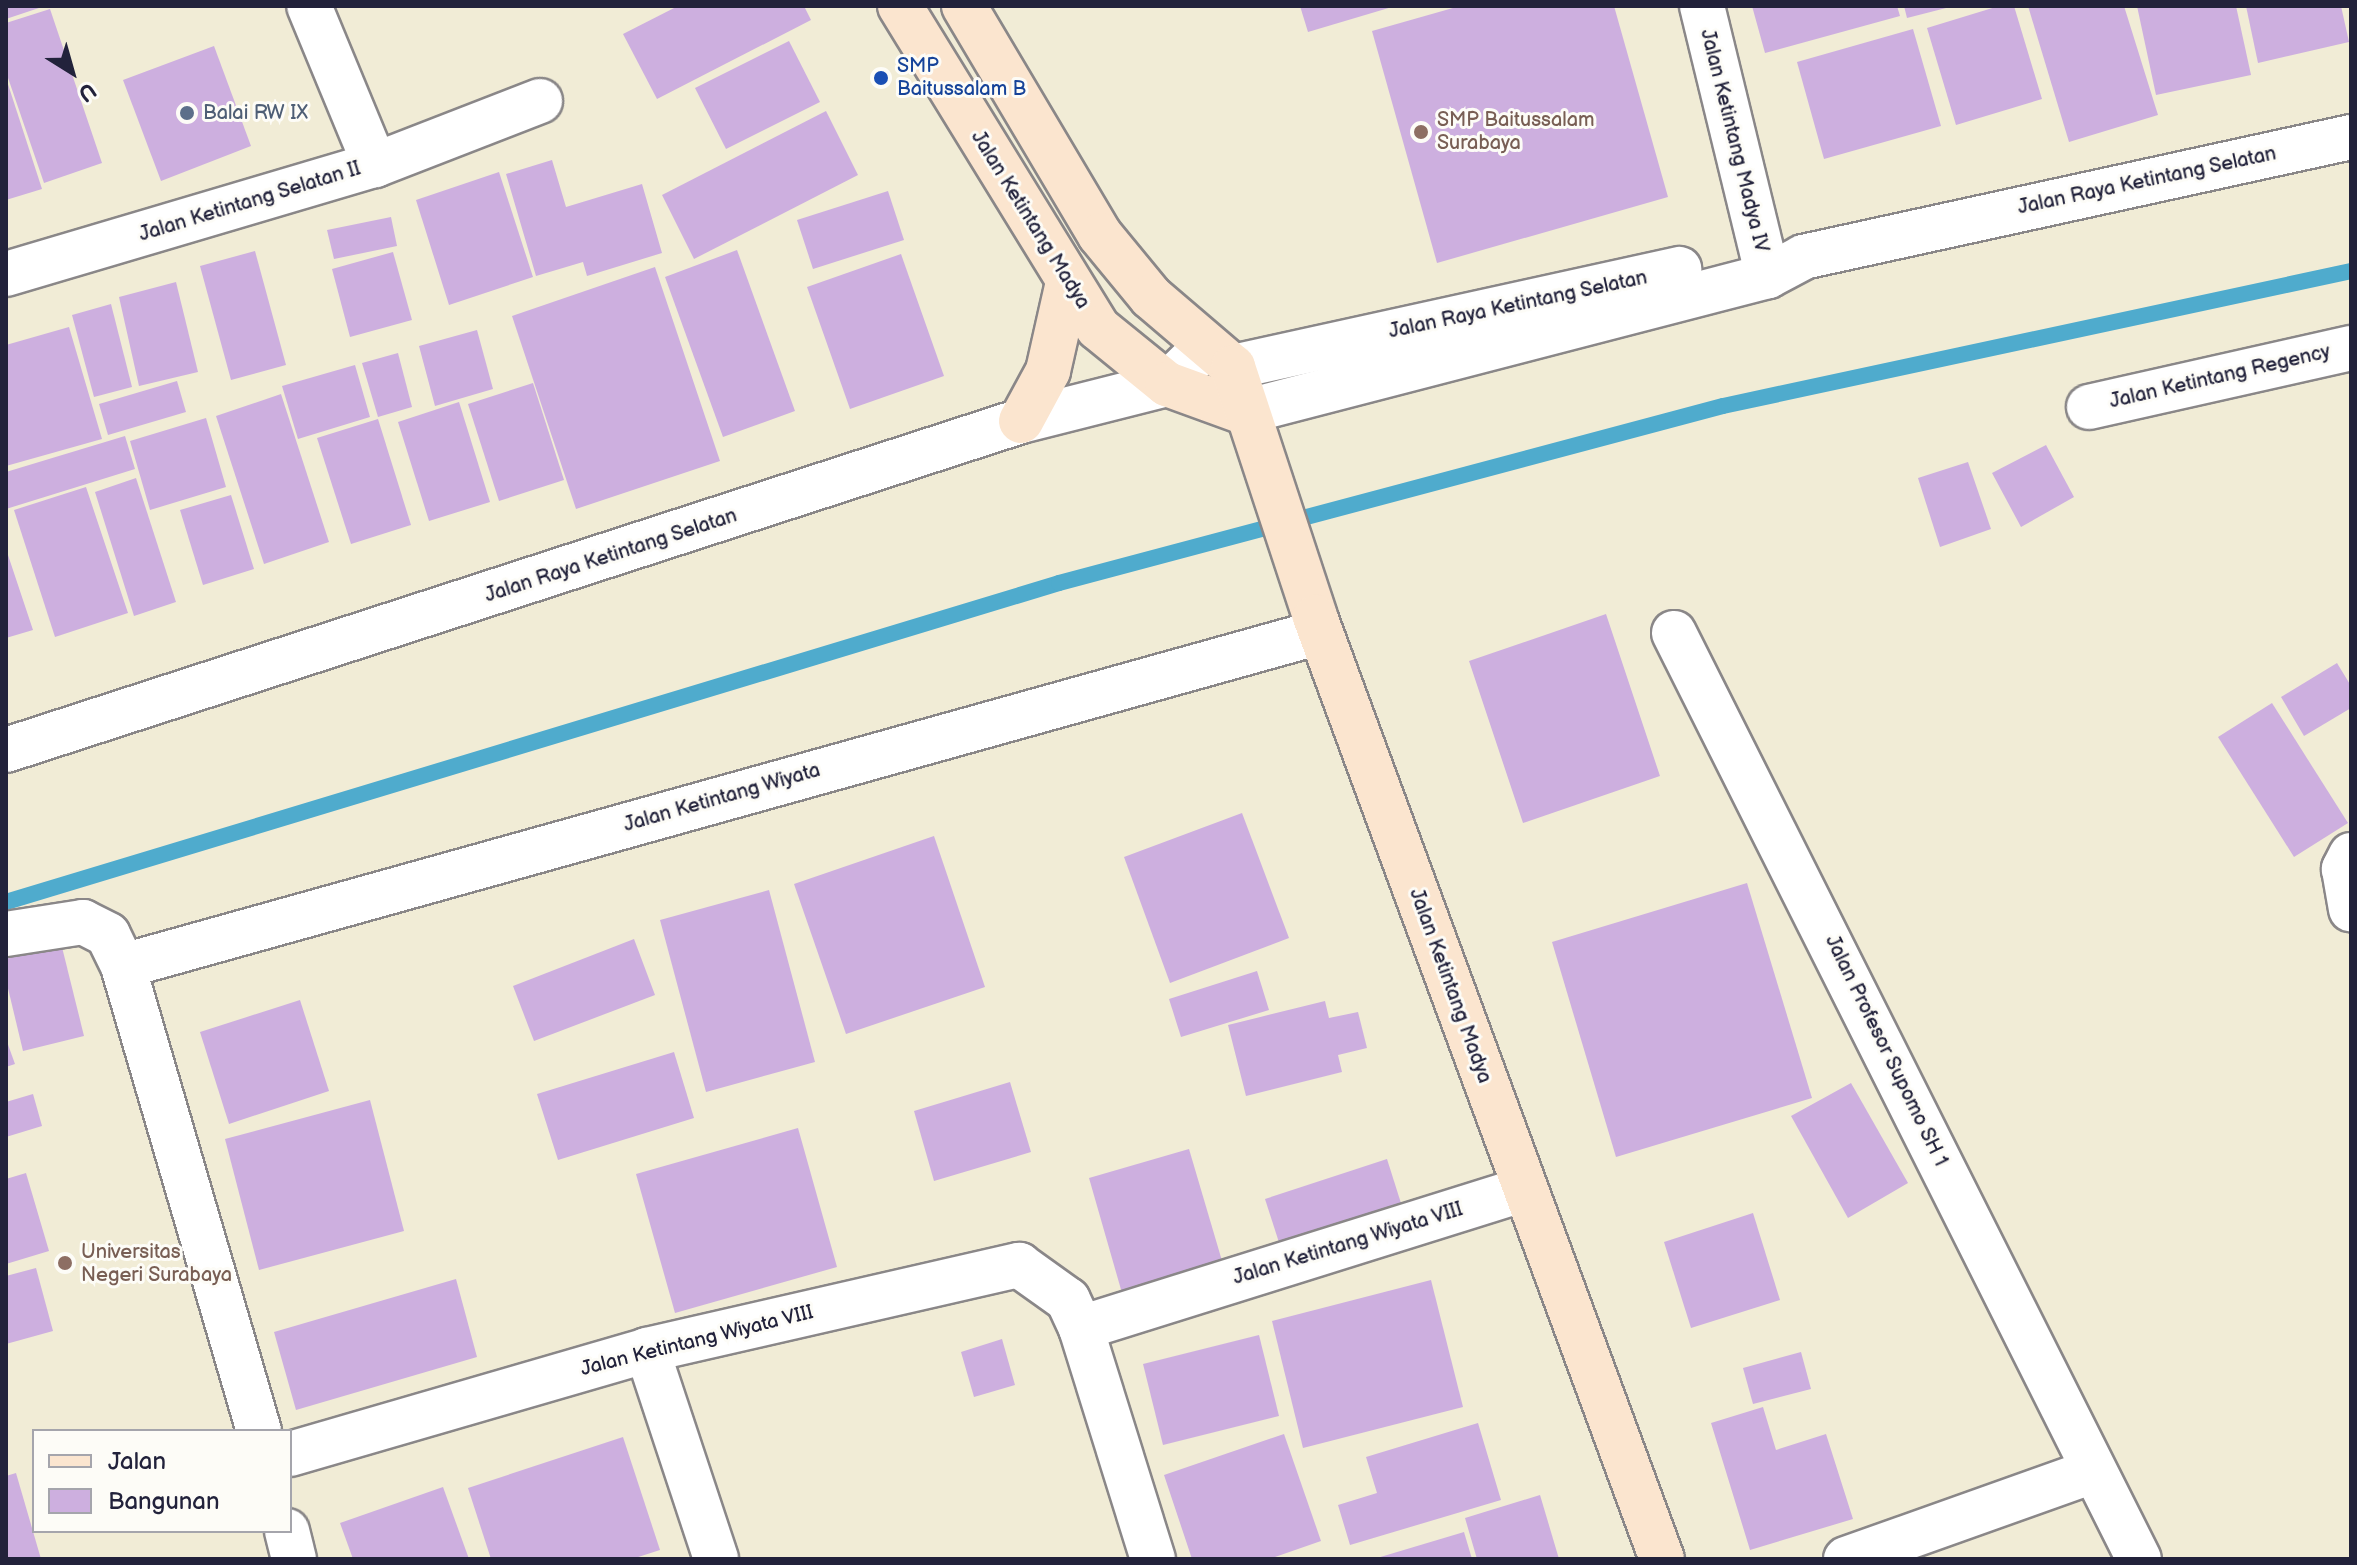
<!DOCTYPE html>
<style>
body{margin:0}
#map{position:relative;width:2357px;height:1565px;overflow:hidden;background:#f1ecd6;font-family:"Balsamiq Sans",sans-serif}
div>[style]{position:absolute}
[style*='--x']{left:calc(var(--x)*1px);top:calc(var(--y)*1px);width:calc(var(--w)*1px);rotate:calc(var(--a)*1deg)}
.stream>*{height:16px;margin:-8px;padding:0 8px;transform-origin:8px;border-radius:8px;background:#4fabcd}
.building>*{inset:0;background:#cdafdf}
.roads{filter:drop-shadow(2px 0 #8a8788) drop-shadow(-2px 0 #8a8788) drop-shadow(0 2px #8a8788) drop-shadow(0 -2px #8a8788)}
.street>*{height:44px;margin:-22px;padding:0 22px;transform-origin:22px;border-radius:22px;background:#fff}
.secondary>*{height:44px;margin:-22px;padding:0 22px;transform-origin:22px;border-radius:22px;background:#fbe5cf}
.dots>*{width:22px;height:22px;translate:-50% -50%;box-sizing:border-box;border:4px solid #fdfcf7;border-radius:50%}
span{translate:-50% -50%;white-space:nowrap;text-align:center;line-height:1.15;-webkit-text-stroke:6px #fdfcf7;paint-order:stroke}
.transit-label{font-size:20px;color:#164399}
.left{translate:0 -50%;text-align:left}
.service-label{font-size:20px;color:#4e5e75}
.education-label{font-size:20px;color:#785e54}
.street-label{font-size:20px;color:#22223b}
.frame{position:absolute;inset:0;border:8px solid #22223b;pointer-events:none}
.legend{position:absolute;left:32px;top:1429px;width:260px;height:104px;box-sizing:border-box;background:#fdfcf7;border:2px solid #a5a5ac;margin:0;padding:10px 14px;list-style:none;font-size:24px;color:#22223b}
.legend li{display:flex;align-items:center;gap:16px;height:40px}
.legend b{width:40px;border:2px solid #a5a5ac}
.north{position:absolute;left:32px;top:32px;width:80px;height:80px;-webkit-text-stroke:6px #fdfcf7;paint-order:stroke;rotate:143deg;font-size:22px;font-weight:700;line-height:32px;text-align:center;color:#22223b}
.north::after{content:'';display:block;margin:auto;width:28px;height:36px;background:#22223b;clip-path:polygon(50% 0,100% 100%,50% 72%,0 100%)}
</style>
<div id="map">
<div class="stream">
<div style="--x:6;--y:902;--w:1100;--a:-16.85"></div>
<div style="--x:1059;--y:583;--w:687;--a:-14.93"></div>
<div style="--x:1723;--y:406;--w:642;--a:-12.13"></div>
</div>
<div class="building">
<div style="clip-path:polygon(6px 6px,42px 6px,42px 7px,6px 19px)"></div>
<div style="clip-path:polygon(678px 6px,804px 6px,811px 20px,657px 99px,623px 34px)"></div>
<div style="clip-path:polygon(1300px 6px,1391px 6px,1392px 7px,1308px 32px)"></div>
<div style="clip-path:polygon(1460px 6px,1614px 6px,1668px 197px,1437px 263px,1372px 31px)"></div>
<div style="clip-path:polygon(1752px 6px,1897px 6px,1900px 16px,1765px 53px)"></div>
<div style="clip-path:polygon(1904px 6px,1949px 6px,1950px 7px,1907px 18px)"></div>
<div style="clip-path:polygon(1999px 6px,2014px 6px,2042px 99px,1956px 125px,1927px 28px)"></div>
<div style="clip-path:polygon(2028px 6px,2124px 6px,2158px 115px,2069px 142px)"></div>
<div style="clip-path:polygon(2137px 6px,2236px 6px,2251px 75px,2156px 95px)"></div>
<div style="clip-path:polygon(2246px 6px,2341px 6px,2349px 42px,2258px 63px)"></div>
<div style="clip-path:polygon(50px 9px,102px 163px,44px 183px,6px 72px,6px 23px)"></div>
<div style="clip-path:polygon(1913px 29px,1941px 126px,1824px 159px,1797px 62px)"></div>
<div style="clip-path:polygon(789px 41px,820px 102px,726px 149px,695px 88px)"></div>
<div style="clip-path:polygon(214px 46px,251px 146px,161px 181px,123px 80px)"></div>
<div style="clip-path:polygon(6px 78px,42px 189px,6px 200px)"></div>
<div style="clip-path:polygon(826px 111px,858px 175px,694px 259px,662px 195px)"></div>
<div style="clip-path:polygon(552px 160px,566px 207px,642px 184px,662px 253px,587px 276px,583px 262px,536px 276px,506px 174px)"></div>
<div style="clip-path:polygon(499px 172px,533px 277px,449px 305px,416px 200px)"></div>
<div style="clip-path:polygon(888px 191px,904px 240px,813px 269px,797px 220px)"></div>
<div style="clip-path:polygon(391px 217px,397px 246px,334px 259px,327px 230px)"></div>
<div style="clip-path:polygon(737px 250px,795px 411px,723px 437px,665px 277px)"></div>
<div style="clip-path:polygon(255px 251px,286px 365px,231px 380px,200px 266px)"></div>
<div style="clip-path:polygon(393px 252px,412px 320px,350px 337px,332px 269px)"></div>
<div style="clip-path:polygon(901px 254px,944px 376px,850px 409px,807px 287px)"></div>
<div style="clip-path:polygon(655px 267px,720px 461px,576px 509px,512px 316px)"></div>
<div style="clip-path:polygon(176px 282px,198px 372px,139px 386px,119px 297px)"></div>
<div style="clip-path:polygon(111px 304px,132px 387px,94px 397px,72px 315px)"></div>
<div style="clip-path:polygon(69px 327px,102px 439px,6px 466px,6px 345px)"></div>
<div style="clip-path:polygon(477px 330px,493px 389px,435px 406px,419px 346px)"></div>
<div style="clip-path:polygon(398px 353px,412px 407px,378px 417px,362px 363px)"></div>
<div style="clip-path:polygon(355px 365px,370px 417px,298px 439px,282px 386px)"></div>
<div style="clip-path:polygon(177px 381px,186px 412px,108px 435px,99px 404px)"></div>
<div style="clip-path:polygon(533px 383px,564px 480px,499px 501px,468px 404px)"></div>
<div style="clip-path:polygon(281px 394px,329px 542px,264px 564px,216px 416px)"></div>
<div style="clip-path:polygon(459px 402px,490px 502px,429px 521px,398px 422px)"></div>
<div style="clip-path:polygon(206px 418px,226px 487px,150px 510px,130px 441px)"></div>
<div style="clip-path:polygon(378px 419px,411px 525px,351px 544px,317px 438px)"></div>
<div style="clip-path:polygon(125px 436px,135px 469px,6px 509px,6px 472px)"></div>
<div style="clip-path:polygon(2046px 445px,2074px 497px,2021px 527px,1992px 473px)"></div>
<div style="clip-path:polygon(1968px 462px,1991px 529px,1940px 547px,1918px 478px)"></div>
<div style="clip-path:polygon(136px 478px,176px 602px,134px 616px,95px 492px)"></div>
<div style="clip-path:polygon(86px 487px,128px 613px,55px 637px,14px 510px)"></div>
<div style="clip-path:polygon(231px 495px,254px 569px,203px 585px,180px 510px)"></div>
<div style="clip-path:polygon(6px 549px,33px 630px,6px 638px)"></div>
<div style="clip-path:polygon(1606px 614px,1660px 776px,1523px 823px,1469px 661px)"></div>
<div style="clip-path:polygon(2337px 663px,2351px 686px,2351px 708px,2304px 736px,2281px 697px)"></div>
<div style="clip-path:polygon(2272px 703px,2348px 823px,2294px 857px,2218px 737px)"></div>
<div style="clip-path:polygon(1242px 813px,1289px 938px,1170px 983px,1124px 857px)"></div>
<div style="clip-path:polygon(934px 836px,985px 987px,846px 1034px,794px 884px)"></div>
<div style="clip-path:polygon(1747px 883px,1812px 1098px,1616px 1157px,1552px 942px)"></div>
<div style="clip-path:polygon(769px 890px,815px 1062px,706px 1092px,660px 920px)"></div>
<div style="clip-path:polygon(58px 931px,84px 1036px,23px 1051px,6px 980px,6px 945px)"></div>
<div style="clip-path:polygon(634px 939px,655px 995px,534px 1041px,513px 986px)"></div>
<div style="clip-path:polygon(1257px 971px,1269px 1010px,1181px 1037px,1169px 999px)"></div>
<div style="clip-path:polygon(300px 1000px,329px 1091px,229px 1124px,200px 1032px)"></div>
<div style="clip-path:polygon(1325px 1001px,1329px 1018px,1358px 1012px,1367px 1048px,1338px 1055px,1342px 1072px,1246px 1096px,1228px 1025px)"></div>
<div style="clip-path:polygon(6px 1039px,15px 1064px,6px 1067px)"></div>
<div style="clip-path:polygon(674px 1052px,694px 1118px,558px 1160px,537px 1094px)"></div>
<div style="clip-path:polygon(1010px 1082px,1031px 1152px,934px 1181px,914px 1111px)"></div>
<div style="clip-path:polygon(1851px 1083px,1908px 1183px,1848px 1218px,1791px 1116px)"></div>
<div style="clip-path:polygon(33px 1094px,42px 1126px,6px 1137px,6px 1102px)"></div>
<div style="clip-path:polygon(370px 1100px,404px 1231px,259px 1270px,225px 1139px)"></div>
<div style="clip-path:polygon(798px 1128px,837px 1267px,675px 1313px,636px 1174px)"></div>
<div style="clip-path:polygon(1189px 1149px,1225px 1271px,1124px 1300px,1089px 1178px)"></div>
<div style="clip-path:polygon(1387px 1159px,1406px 1219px,1284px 1258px,1265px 1199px)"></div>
<div style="clip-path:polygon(26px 1173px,49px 1251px,6px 1264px,6px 1179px)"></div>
<div style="clip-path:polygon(1753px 1213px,1780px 1300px,1691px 1328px,1664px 1242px)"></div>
<div style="clip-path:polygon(36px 1268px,53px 1331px,6px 1344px,6px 1276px)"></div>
<div style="clip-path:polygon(456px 1279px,477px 1357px,296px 1410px,274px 1332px)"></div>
<div style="clip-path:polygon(1431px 1280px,1463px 1407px,1303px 1448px,1272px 1321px)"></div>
<div style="clip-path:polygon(1259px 1335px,1279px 1416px,1163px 1445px,1143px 1364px)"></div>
<div style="clip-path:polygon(1002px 1339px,1015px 1385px,974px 1397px,961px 1352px)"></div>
<div style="clip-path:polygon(1801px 1352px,1811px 1389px,1753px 1404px,1743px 1368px)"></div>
<div style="clip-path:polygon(1763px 1407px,1776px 1450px,1826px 1434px,1853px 1519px,1750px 1550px,1711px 1423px)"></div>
<div style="clip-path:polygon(1478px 1423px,1501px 1500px,1350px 1545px,1338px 1505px,1377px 1493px,1366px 1457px)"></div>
<div style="clip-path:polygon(1284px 1434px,1321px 1541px,1269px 1559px,1192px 1559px,1164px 1475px)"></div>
<div style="clip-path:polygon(623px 1437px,660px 1550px,632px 1559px,491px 1559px,468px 1488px)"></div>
<div style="clip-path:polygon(16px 1473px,41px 1559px,6px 1559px,6px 1476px)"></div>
<div style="clip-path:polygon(443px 1487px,469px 1559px,353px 1559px,340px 1523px)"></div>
<div style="clip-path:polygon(1540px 1495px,1559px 1559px,1477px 1559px,1465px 1518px)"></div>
<div style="clip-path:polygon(1464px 1532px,1472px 1559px,1377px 1559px,1377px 1558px)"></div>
</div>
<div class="roads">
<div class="street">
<div style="--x:1702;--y:6;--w:278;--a:76.3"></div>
<div style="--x:375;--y:165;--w:177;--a:-21.2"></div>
<div style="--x:6;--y:274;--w:385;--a:-16.5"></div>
<div style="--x:375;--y:165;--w:172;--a:-112.5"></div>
<div style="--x:1233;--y:367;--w:457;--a:-12.4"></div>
<div style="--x:2089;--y:407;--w:269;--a:-12.7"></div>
<div style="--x:1244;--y:412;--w:541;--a:-14.55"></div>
<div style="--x:1768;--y:276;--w:40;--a:-28"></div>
<div style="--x:1803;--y:257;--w:561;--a:-12.35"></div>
<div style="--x:1674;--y:633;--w:1036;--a:63.34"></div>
<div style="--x:6;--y:750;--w:1067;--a:-17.96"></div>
<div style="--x:1021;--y:421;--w:151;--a:-14.2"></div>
<div style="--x:1167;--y:384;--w:53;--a:-44.2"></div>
<div style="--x:2351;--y:855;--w:16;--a:117"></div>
<div style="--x:2344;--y:869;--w:41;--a:80.1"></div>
<div style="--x:6;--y:934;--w:78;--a:-8.9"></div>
<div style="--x:83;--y:922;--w:28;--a:27"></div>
<div style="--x:108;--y:935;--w:34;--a:64"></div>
<div style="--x:1081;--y:1328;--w:464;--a:-17.4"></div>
<div style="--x:647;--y:1350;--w:220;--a:71.7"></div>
<div style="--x:259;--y:1431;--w:484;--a:-106.3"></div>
<div style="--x:123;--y:966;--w:1243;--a:-15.59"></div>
<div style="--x:290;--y:1454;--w:372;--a:-16.2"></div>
<div style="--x:647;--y:1350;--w:382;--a:-12.9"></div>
<div style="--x:1019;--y:1265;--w:60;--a:35.5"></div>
<div style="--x:1068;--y:1300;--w:31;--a:65"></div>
<div style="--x:1081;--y:1328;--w:242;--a:72.7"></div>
<div style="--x:287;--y:1531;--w:29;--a:76"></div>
<div style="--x:1846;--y:1559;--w:262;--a:-19.6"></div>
</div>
<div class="secondary">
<div style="--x:900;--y:6;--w:378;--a:58.4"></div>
<div style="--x:1098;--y:328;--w:89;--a:39.1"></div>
<div style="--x:1167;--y:384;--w:82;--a:20"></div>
<div style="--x:964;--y:6;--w:266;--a:59.3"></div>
<div style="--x:1100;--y:235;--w:80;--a:50.6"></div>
<div style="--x:1151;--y:297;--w:108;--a:40.5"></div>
<div style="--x:1233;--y:367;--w:263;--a:71.8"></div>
<div style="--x:1315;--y:617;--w:1004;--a:69.78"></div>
<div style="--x:1021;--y:421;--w:57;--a:-61.6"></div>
<div style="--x:1048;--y:371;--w:86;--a:-77.3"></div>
</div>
</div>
<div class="dots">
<div style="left:881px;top:78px;background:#1a4fb4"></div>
<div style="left:187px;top:113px;background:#5c6f8a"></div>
<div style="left:1421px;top:132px;background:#8d6e63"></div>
<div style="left:65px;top:1263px;background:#8d6e63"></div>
</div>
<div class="transit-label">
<span class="left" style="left:897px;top:78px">SMP<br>Baitussalam B</span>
</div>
<div class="service-label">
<span class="left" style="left:203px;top:113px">Balai RW IX</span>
</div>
<div class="education-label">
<span class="left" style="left:1437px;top:132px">SMP Baitussalam<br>Surabaya</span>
<span class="left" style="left:81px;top:1264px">Universitas<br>Negeri Surabaya</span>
</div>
<div class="street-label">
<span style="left:1734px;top:141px;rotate:76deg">Jalan Ketintang Madya IV</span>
<span style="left:2147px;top:181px;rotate:-12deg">Jalan Raya Ketintang Selatan</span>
<span style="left:250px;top:202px;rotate:-17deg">Jalan Ketintang Selatan II</span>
<span style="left:1030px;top:220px;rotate:58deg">Jalan Ketintang Madya</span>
<span style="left:1518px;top:305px;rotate:-12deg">Jalan Raya Ketintang Selatan</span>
<span style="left:2220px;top:377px;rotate:-13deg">Jalan Ketintang Regency</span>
<span style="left:611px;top:556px;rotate:-18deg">Jalan Raya Ketintang Selatan</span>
<span style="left:722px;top:798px;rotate:-16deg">Jalan Ketintang Wiyata</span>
<span style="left:1450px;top:986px;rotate:70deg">Jalan Ketintang Madya</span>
<span style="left:1886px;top:1051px;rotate:64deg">Jalan Profesor Supomo SH 1</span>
<span style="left:1348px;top:1244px;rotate:-17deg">Jalan Ketintang Wiyata VIII</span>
<span style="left:697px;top:1341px;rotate:-14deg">Jalan Ketintang Wiyata VIII</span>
</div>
<div class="frame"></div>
<ul class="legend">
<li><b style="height:10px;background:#fbe5cf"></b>Jalan</li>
<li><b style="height:22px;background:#cdafdf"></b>Bangunan</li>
</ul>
<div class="north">U</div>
</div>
